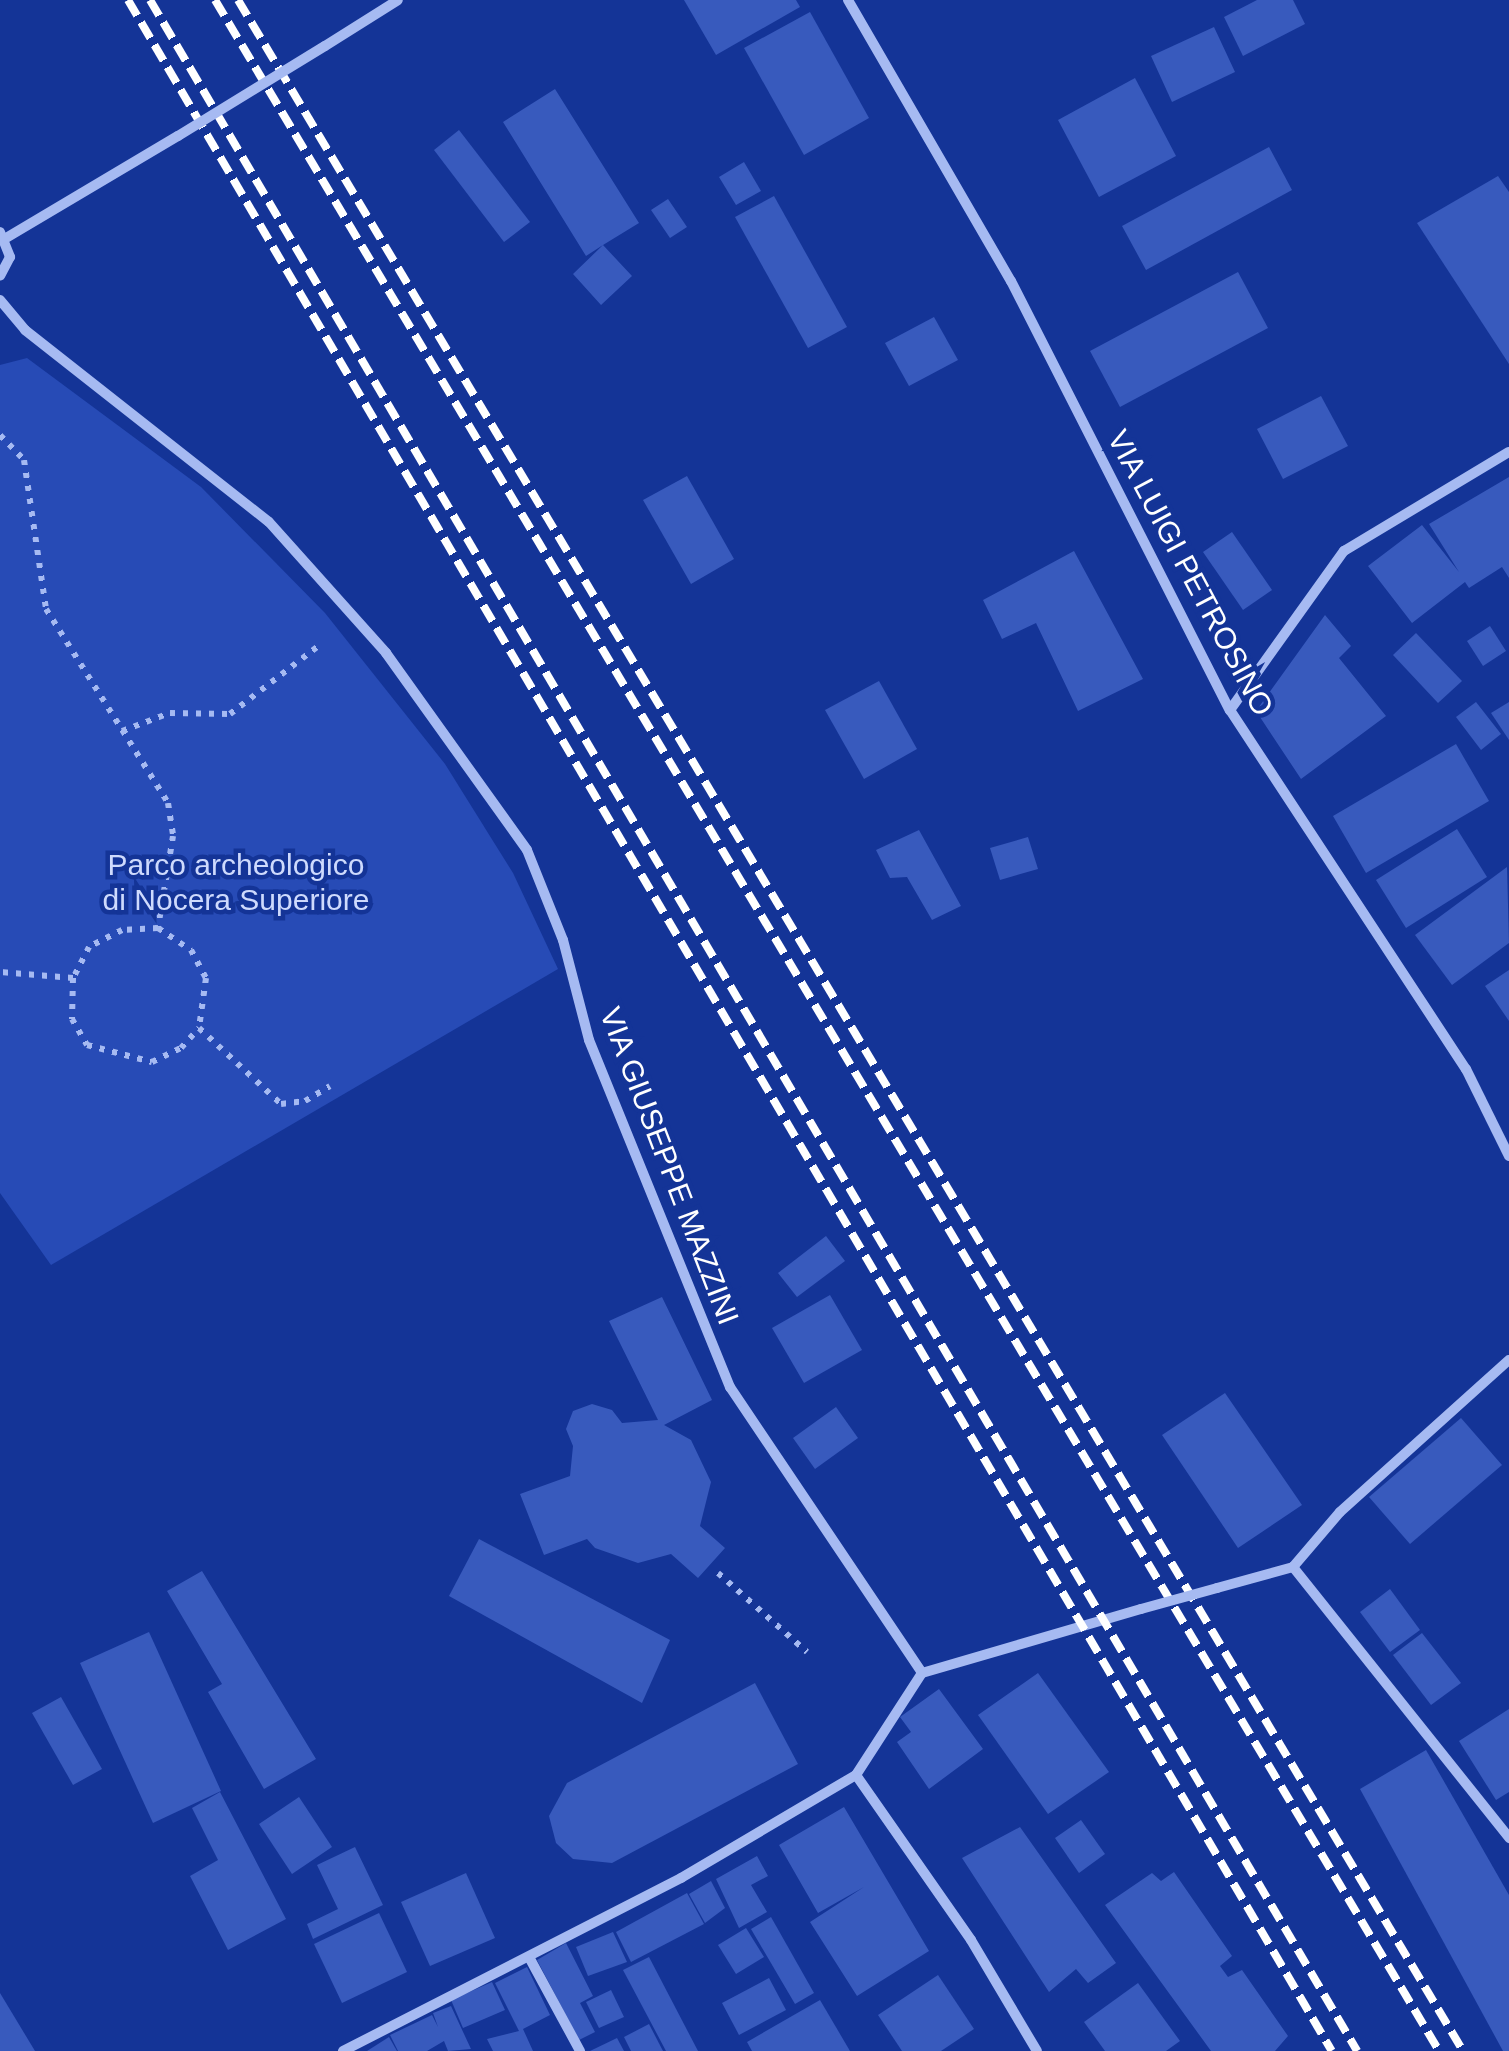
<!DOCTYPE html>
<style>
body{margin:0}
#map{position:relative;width:1509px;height:2051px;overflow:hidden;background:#143497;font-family:Arial,sans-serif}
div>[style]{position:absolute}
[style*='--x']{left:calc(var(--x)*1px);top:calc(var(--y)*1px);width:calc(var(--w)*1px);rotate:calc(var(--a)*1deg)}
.green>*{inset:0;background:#274bb6}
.building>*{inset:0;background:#385abd}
.path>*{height:6px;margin-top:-3px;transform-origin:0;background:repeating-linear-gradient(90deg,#a6baf2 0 5px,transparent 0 13px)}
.street>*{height:10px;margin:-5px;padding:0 5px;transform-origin:5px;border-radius:5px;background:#a6baf2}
.rail>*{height:8px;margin-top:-4px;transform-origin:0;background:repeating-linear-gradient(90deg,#fff 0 18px,transparent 0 26px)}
.street-bridge>*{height:10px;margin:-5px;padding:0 5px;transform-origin:5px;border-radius:5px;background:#a6baf2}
span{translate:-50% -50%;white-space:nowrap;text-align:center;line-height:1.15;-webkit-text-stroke:9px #143497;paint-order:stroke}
.street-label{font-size:30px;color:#fff}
.park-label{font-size:30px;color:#cedafd}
</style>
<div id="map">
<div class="green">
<div style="clip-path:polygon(27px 358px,201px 487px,325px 613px,445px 764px,513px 873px,558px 969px,51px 1265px,0 1193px,0 365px)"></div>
</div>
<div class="building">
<div style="clip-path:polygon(684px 0,796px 0,800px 7px,716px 55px)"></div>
<div style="clip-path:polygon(1257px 0,1293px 0,1305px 24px,1243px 56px,1224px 17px)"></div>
<div style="clip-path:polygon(810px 12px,869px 118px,804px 155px,744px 48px)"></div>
<div style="clip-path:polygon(1214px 27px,1235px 72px,1172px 102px,1151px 56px)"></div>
<div style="clip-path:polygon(1135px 78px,1176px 156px,1099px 197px,1058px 120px)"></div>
<div style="clip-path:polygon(555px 89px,639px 223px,603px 245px,632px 276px,601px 305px,573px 274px,603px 245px,586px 256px,503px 122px)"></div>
<div style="clip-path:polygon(459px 130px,530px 222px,504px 242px,434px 150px)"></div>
<div style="clip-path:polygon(1269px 147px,1292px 190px,1146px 270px,1122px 226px)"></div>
<div style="clip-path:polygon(744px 162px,761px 191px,736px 205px,719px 177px)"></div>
<div style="clip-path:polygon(1498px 176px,1509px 192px,1509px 364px,1417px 223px)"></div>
<div style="clip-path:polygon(774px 196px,847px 327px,808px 348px,735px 217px)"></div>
<div style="clip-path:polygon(668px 199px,687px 227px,670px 238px,651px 210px)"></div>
<div style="clip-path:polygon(1238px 272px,1268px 328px,1120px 407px,1090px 351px)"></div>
<div style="clip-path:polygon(934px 317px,958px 360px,909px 386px,885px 343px)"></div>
<div style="clip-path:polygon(1321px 396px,1348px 446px,1283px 479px,1257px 429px)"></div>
<div style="clip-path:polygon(687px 476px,734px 559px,691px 584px,643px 500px)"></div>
<div style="clip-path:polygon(1509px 477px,1509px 578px,1502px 567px,1469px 588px,1465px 582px,1412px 623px,1368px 566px,1422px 525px,1459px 572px,1429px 524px)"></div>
<div style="clip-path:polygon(1232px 532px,1272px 590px,1243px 610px,1203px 552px)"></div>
<div style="clip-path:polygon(1074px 551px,1143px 679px,1078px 711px,1036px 623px,1002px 639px,983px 600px)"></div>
<div style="clip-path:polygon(1325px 615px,1351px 646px,1339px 658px,1386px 716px,1301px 779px,1256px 711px)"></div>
<div style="clip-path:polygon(1490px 626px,1506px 651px,1483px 666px,1467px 641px)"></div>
<div style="clip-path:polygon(1416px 633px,1462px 681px,1438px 703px,1393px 655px)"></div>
<div style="clip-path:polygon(879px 681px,917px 749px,864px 779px,825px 710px)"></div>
<div style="clip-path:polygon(1476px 702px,1501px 734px,1481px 750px,1456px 717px)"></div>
<div style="clip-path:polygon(1509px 702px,1509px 740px,1491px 713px)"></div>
<div style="clip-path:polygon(1456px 744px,1489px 801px,1366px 873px,1333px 816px)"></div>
<div style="clip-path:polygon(1457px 829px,1487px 877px,1406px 928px,1376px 880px)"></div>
<div style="clip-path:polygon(919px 830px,961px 906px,932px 920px,907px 877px,890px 878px,876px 850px)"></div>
<div style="clip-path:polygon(1028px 837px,1038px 869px,1000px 880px,990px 848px)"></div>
<div style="clip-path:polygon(1507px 867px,1509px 943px,1452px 985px,1415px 935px)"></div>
<div style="clip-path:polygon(1509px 970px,1509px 1021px,1485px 986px)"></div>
<div style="clip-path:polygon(826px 1236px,845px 1261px,797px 1297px,778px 1273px)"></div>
<div style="clip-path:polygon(830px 1295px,862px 1350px,804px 1383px,772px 1328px)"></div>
<div style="clip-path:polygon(662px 1297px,712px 1400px,664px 1425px,691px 1440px,711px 1482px,700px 1526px,725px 1548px,698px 1578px,671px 1554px,638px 1563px,595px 1548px,587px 1539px,544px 1555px,520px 1494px,570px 1476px,573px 1446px,566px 1429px,573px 1411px,592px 1404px,612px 1410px,622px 1423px,658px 1420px,609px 1321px)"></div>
<div style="clip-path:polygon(1225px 1393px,1302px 1505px,1238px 1548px,1162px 1435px)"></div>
<div style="clip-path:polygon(836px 1407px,858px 1438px,815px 1469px,793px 1438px)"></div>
<div style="clip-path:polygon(1461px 1418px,1502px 1465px,1410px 1544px,1369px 1497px)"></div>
<div style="clip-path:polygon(479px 1539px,670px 1640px,642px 1703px,449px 1596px)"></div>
<div style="clip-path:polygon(202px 1571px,316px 1759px,264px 1789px,208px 1692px,222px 1684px,167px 1591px)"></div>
<div style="clip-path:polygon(1390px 1589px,1420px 1630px,1390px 1652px,1360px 1612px)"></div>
<div style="clip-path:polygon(149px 1632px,221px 1791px,153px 1823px,80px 1663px)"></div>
<div style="clip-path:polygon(1422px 1633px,1461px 1683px,1431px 1705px,1393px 1655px)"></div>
<div style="clip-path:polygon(1038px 1673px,1109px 1772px,1048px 1814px,978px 1715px)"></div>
<div style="clip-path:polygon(755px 1683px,798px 1764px,612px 1863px,573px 1859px,556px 1843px,549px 1816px,567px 1783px)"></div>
<div style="clip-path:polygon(939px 1689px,983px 1749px,929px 1789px,897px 1742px,911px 1732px,900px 1717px)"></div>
<div style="clip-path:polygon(61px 1697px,102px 1769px,73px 1785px,32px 1713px)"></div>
<div style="clip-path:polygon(1509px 1709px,1509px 1792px,1496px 1800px,1459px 1741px)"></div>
<div style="clip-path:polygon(1426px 1750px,1509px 1895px,1509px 2051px,1503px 2051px,1360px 1789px)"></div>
<div style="clip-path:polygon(220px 1792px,286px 1919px,228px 1950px,190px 1876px,218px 1860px,192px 1808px)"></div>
<div style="clip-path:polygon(299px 1797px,332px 1847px,292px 1874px,259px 1824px)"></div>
<div style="clip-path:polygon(844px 1807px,929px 1951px,857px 1996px,810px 1922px,864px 1887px,818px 1913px,779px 1845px)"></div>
<div style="clip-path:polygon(1081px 1820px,1105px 1854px,1079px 1873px,1055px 1838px)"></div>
<div style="clip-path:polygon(1020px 1827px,1116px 1963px,1088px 1983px,1076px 1969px,1049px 1992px,962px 1858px)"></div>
<div style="clip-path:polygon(355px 1847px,383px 1905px,313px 1939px,307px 1924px,338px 1909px,317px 1865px)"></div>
<div style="clip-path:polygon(757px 1856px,768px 1876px,751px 1885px,767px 1912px,739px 1928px,716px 1879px)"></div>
<div style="clip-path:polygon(1174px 1872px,1232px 1956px,1220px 1966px,1228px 1977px,1242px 1970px,1288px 2036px,1275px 2051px,1211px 2051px,1105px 1905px,1152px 1873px,1161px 1881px)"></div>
<div style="clip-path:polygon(466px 1873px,495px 1938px,430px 1966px,401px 1902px)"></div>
<div style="clip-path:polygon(711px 1881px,725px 1908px,705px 1923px,689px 1894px)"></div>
<div style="clip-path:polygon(687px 1893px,704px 1924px,631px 1962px,616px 1932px)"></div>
<div style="clip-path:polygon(379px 1913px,407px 1972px,342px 2003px,314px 1944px)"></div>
<div style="clip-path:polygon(771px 1917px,814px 1993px,795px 2004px,751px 1929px)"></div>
<div style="clip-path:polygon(746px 1928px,764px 1957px,736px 1974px,718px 1945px)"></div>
<div style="clip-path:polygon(613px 1932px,627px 1962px,588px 1976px,576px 1947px)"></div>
<div style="clip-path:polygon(566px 1943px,593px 1996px,580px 2003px,595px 2032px,579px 2040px,537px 1960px)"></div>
<div style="clip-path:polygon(649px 1957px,698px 2051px,666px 2051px,623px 1970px)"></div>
<div style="clip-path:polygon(527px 1967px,550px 2015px,523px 2029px,533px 2051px,493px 2051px,487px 2039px,519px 2031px,495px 1983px)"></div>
<div style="clip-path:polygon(938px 1975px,974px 2029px,941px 2051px,902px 2051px,878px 2015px)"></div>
<div style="clip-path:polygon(769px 1978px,786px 2010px,739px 2035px,722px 2003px)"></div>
<div style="clip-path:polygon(492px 1982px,505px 2010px,463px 2028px,451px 2000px)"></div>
<div style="clip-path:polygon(1138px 1983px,1180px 2041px,1166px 2051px,1105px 2051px,1084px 2022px)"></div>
<div style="clip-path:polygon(611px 1990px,624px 2017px,599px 2028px,586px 2002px)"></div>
<div style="clip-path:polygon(0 1993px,35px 2051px,0 2051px)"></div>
<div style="clip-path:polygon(820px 2000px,850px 2051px,752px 2051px,747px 2042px)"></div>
<div style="clip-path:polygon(451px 2006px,471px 2049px,448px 2051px,444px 2041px,427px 2051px,398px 2051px,390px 2035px,432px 2015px,438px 2027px,433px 2013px)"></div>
<div style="clip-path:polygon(649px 2024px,663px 2051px,631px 2051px,624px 2037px)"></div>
<div style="clip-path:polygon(389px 2037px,397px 2051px,367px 2051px)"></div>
<div style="clip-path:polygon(617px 2038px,624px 2051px,590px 2051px)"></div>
</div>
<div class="path">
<div style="--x:0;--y:435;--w:35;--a:46"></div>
<div style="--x:24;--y:460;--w:151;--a:81.6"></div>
<div style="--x:46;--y:609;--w:229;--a:57.8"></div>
<div style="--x:168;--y:803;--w:33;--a:81"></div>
<div style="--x:173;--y:836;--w:93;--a:99.3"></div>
<div style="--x:158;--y:928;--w:36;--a:177"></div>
<div style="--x:122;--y:930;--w:37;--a:153"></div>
<div style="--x:89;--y:947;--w:35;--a:117"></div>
<div style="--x:73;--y:978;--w:73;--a:-175.3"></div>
<div style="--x:122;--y:731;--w:51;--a:-20.6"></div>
<div style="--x:170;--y:713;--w:60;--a:1"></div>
<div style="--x:230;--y:714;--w:115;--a:-37.6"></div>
<div style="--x:158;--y:928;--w:40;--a:34"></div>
<div style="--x:191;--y:950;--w:32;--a:62"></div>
<div style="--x:206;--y:978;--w:50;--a:98"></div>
<div style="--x:73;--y:978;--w:41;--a:91.4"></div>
<div style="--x:72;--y:1019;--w:30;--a:60"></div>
<div style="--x:87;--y:1045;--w:67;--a:14.7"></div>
<div style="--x:152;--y:1062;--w:32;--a:-26"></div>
<div style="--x:181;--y:1048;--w:27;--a:-48"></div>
<div style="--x:199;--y:1028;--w:112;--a:42.8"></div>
<div style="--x:281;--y:1104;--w:24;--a:-7"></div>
<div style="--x:305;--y:1101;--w:29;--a:-31"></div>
<div style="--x:718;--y:1573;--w:119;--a:41.6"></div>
</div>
<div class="street">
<div style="--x:848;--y:0;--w:325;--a:59.9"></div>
<div style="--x:1011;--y:281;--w:482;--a:63"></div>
<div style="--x:1230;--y:710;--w:430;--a:56.7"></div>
<div style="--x:1466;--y:1069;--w:97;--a:63.7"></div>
<div style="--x:325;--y:46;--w:86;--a:-32.2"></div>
<div style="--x:0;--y:232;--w:27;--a:68"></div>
<div style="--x:10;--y:257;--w:21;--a:118"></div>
<div style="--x:6;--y:238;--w:200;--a:-30.7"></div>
<div style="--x:0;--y:300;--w:39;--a:50"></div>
<div style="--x:25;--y:330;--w:310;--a:38.2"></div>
<div style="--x:269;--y:522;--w:176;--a:48.2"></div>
<div style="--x:386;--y:653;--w:242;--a:54.4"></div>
<div style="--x:527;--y:850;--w:97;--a:68.2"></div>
<div style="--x:563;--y:940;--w:103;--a:75.4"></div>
<div style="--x:589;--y:1040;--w:375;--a:67.9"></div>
<div style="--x:730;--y:1387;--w:344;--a:56.1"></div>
<div style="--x:1230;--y:710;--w:196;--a:-54.4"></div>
<div style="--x:1344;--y:551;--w:192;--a:-31"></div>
<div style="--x:1293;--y:1567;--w:347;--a:51.4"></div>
<div style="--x:1293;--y:1567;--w:72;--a:-49.5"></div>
<div style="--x:1340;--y:1512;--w:227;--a:-42"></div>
<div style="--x:1217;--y:1588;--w:79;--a:-15.4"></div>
<div style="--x:856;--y:1775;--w:201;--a:55.1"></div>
<div style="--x:971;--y:1940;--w:129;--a:59.3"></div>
<div style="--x:529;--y:1957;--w:107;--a:61.5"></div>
<div style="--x:343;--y:2051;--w:380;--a:-27.1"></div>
<div style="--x:681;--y:1878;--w:203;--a:-30.5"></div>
<div style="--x:856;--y:1775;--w:121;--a:-57.1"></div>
<div style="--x:922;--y:1673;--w:228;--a:-16.3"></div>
</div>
<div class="rail">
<div style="--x:128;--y:0;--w:2378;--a:59.59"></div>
<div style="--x:150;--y:0;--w:2380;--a:59.52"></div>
<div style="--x:215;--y:0;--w:2388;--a:59.17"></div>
<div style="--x:238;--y:0;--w:2389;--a:59.15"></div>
</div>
<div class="street-bridge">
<div style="--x:178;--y:136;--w:172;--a:-31.5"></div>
<div style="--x:1141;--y:1609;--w:79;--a:-15.4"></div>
</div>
<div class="street-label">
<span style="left:1190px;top:573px;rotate:62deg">VIA LUIGI PETROSINO</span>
<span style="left:669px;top:1166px;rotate:69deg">VIA GIUSEPPE MAZZINI</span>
</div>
<div class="park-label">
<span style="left:236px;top:882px">Parco archeologico<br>di Nocera Superiore</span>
</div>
</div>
